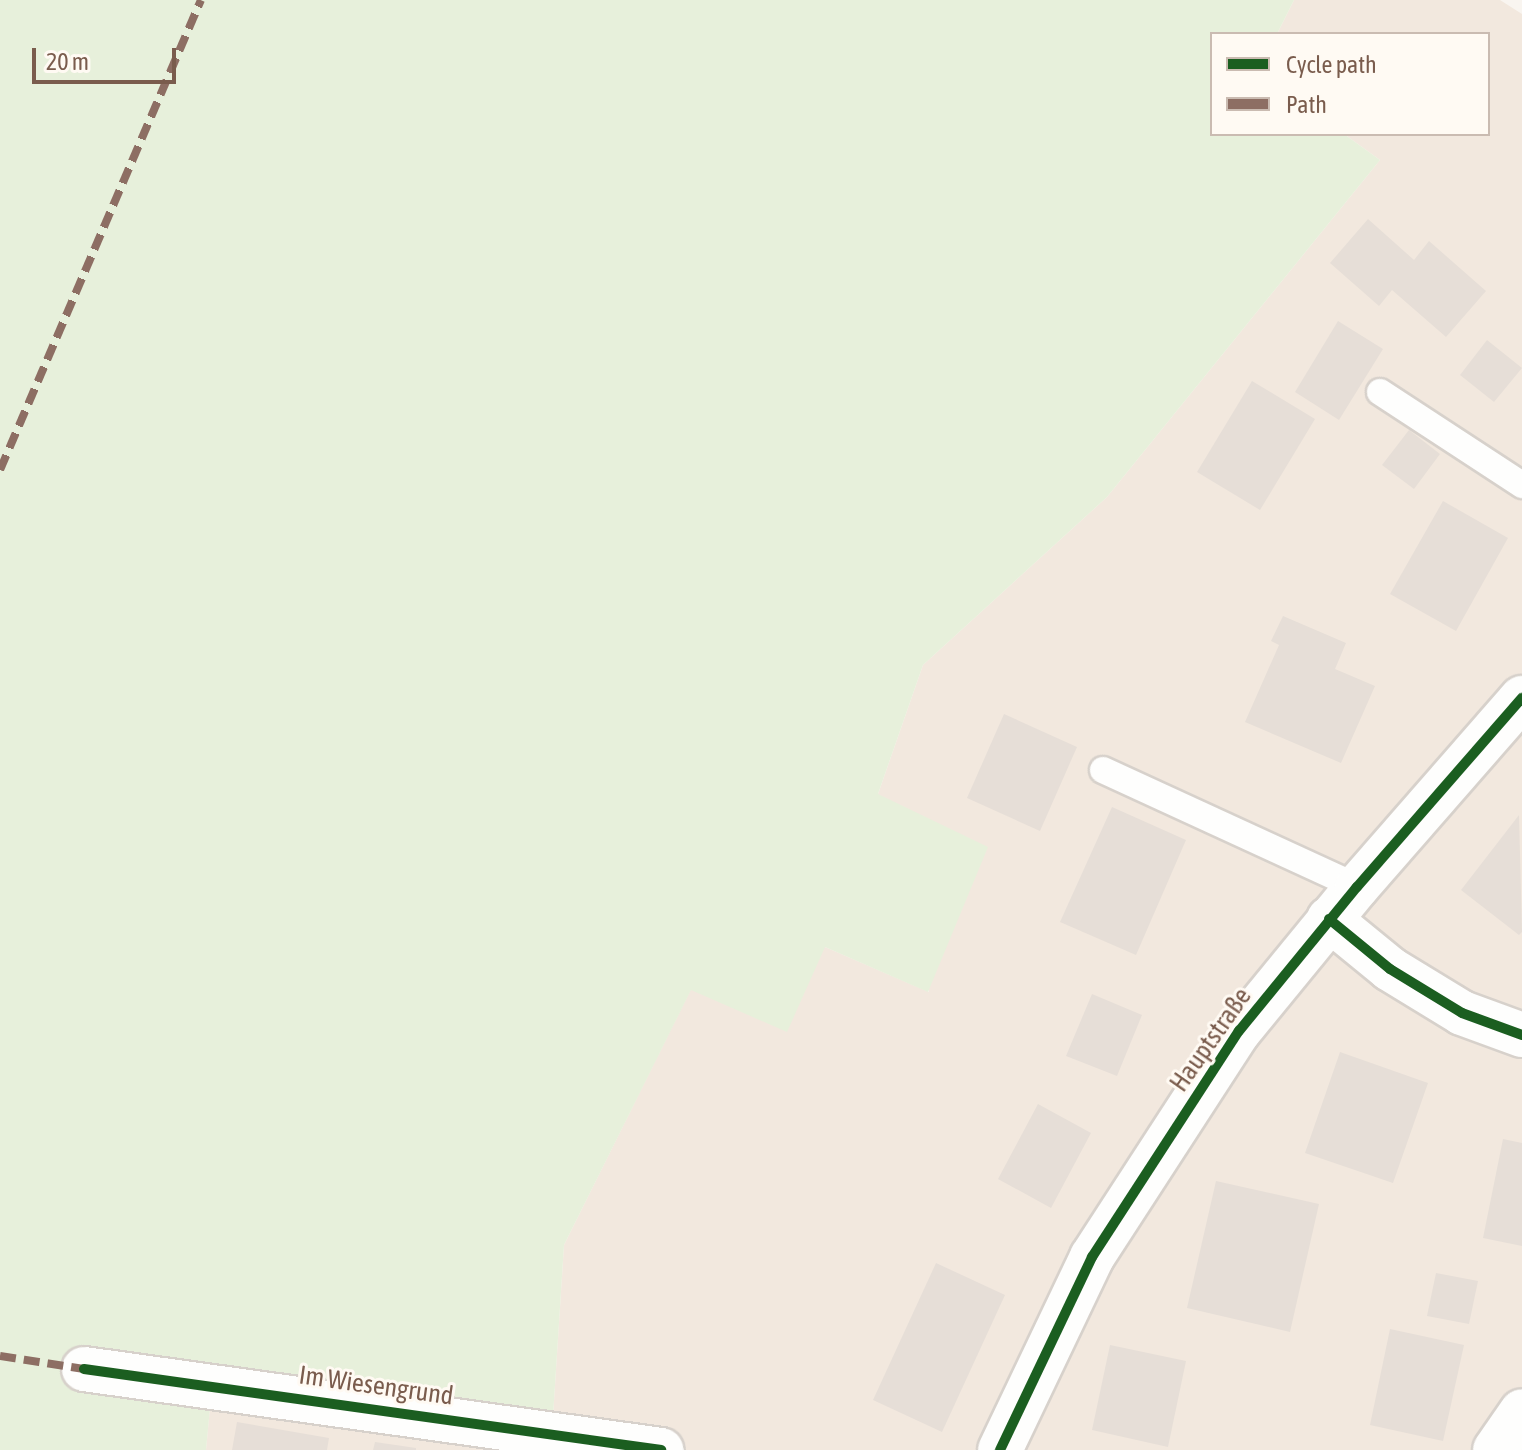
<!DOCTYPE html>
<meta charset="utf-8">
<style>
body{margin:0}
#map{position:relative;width:1522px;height:1450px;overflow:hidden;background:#f9f5f0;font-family:"Asap Condensed",sans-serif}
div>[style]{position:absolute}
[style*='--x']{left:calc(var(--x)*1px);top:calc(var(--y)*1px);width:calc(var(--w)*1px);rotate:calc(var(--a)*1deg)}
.residential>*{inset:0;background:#f2e8de}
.green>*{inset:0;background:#e7f0db}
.building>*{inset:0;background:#e6ded7}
.roads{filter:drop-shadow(2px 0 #d7d1cb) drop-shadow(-2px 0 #d7d1cb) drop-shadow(0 2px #d7d1cb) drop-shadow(0 -2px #d7d1cb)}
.lane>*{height:26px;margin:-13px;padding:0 13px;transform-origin:13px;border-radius:13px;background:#fefefd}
.street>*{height:44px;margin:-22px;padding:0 22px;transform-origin:22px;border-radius:22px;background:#fefefd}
.secondary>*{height:44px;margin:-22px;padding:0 22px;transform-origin:22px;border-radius:22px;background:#fefefd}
.quiet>*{height:8px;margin-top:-4px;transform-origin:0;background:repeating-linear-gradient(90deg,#8d6e63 0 16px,transparent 0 24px)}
.cycleway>*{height:10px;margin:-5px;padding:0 5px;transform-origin:5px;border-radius:5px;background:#1b5e20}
span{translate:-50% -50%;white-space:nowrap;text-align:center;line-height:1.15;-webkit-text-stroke:6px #fffaf3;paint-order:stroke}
.street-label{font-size:26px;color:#7a5c4d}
.legend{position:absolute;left:1210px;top:32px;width:280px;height:104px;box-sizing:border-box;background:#fffaf3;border:2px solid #cabbb1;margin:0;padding:10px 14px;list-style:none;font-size:24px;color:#7a5c4d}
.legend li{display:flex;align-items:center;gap:16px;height:40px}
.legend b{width:40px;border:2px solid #cabbb1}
.scale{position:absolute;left:32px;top:48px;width:144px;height:36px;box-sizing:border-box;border:4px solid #7a5c4d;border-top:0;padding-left:10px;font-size:24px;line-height:28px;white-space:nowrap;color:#7a5c4d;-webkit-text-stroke:6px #fffaf3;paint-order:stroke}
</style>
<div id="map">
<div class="residential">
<div style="clip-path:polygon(1294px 0,1500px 0,1522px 14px,1522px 1450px,206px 1450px,212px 1386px,552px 1432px,564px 1245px,691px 989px,825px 947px,929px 992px,878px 794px,923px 665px,1107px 497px,1380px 160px,1344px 134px,1488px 134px,1488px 34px,1277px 34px)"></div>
</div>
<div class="green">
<div style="clip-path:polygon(0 0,1294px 0,1277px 34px,1212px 34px,1212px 134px,1344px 134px,1380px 160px,1107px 497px,923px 665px,878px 794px,988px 847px,928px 992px,825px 947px,787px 1032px,691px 990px,564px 1245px,552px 1432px,212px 1387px,206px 1450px,0 1450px)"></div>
</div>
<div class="building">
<div style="clip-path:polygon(1368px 219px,1414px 260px,1429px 241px,1486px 291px,1446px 337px,1392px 290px,1379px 306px,1330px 263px)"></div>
<div style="clip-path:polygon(1338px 321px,1383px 349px,1339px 420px,1295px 392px)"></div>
<div style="clip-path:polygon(1487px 340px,1522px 368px,1494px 402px,1460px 375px)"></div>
<div style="clip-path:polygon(1252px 381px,1315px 419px,1260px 510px,1197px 472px)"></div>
<div style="clip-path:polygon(1409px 430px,1440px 454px,1414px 489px,1382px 465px)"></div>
<div style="clip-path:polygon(1443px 501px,1508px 538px,1456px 631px,1390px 594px)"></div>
<div style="clip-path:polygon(1283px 616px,1346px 643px,1335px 669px,1375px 686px,1341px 763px,1245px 722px,1279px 645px,1271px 641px)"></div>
<div style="clip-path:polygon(1004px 714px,1077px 747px,1040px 831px,967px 798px)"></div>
<div style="clip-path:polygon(1112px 807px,1186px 840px,1136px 955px,1060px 922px)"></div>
<div style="clip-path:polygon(1519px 815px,1522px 932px,1519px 935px,1461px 890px)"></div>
<div style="clip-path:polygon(1092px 994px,1142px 1015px,1117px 1076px,1066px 1056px)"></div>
<div style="clip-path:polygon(1340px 1052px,1428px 1083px,1393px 1183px,1305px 1153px)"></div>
<div style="clip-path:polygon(1038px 1104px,1091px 1133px,1051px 1208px,998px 1179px)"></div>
<div style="clip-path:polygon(1503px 1139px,1522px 1143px,1522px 1246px,1483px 1238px)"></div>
<div style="clip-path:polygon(1216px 1181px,1319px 1204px,1290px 1332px,1187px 1308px)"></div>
<div style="clip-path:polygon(936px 1263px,1005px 1295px,942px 1432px,873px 1400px)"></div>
<div style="clip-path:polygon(1436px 1273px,1478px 1281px,1469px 1324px,1427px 1316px)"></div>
<div style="clip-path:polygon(1390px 1329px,1464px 1345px,1443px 1441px,1370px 1425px)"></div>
<div style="clip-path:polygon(1110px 1345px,1186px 1361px,1168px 1447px,1092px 1430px)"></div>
<div style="clip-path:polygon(237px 1422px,329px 1438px,327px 1450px,232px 1450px)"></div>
<div style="clip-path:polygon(375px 1442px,416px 1448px,416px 1450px,373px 1450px)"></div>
</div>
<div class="roads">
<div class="lane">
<div style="--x:1380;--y:392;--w:170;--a:33.2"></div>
<div style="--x:1103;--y:770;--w:280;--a:24.7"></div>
</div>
<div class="street">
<div style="--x:1329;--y:919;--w:79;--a:39.3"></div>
<div style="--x:1390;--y:969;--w:84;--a:31.4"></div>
<div style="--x:1462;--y:1013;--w:64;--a:20.1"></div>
<div style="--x:84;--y:1369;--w:583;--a:7.99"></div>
<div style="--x:1495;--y:1450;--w:47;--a:-55.3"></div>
</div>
<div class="secondary">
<div style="--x:1000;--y:1450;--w:214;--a:-64.5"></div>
<div style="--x:1092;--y:1257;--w:270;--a:-57"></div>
<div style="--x:1239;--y:1031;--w:186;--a:-50.7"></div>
<div style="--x:1357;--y:887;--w:251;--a:-48.9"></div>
</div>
</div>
<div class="quiet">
<div style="--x:0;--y:470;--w:511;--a:-66.85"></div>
<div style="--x:0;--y:1356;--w:85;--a:8.8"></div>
</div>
<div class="cycleway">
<div style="--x:1329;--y:919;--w:79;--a:39.3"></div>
<div style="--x:1390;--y:969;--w:84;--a:31.4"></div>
<div style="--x:1462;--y:1013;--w:64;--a:20.1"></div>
<div style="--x:84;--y:1369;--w:583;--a:7.99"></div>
<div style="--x:1000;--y:1450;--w:214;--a:-64.5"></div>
<div style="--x:1092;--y:1257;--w:270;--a:-57"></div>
<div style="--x:1239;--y:1031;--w:186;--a:-50.7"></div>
<div style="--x:1357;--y:887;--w:251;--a:-48.9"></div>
</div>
<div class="street-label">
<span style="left:1211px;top:1040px;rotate:-55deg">Hauptstraße</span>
<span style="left:376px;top:1386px;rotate:8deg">Im Wiesengrund</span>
</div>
<ul class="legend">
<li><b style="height:10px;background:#1b5e20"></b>Cycle path</li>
<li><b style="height:10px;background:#8d6e63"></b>Path</li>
</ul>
<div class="scale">20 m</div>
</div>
